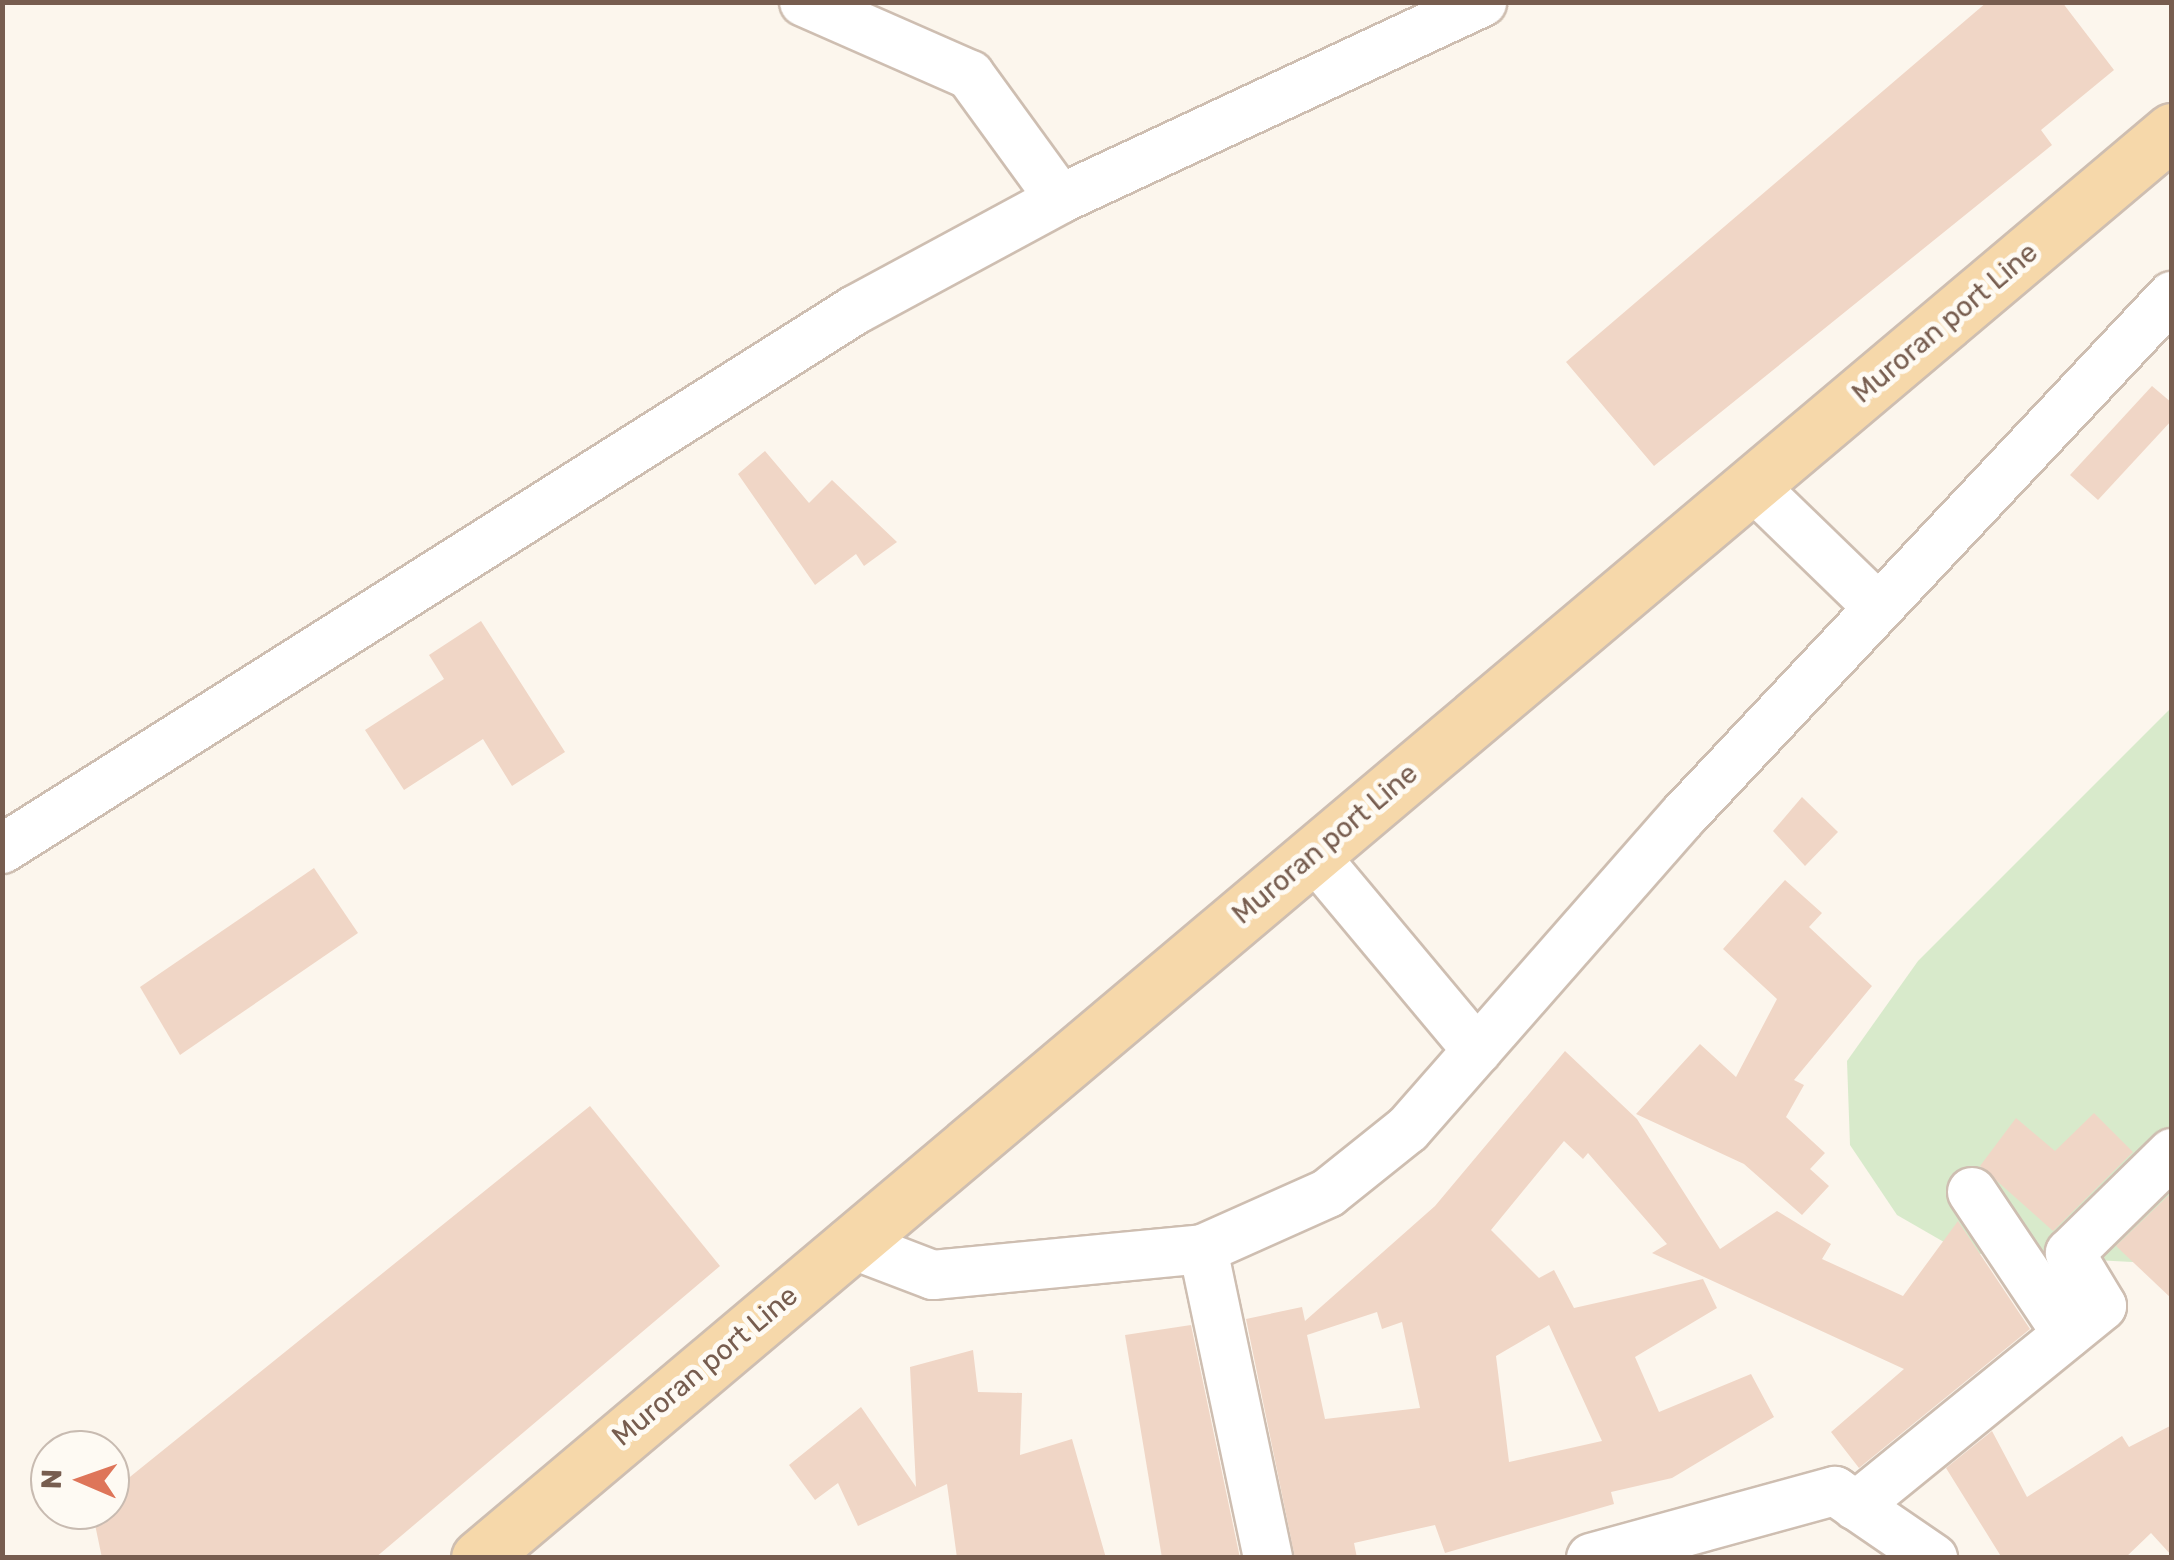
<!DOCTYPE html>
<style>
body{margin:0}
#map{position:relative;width:2174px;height:1560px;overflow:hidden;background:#fcf6ed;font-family:Rubik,sans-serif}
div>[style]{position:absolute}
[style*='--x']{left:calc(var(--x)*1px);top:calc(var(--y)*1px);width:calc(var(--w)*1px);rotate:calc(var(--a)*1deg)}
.green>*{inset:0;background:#d8eacb}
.building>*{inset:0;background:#f0d6c6}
.roads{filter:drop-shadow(2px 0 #cebeb1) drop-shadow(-2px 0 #cebeb1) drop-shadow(0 2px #cebeb1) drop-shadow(0 -2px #cebeb1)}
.minor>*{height:48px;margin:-24px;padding:0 24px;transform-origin:24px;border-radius:24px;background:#fff}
.major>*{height:55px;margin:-27.5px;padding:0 27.5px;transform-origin:27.5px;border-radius:27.5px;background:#f6d8aa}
span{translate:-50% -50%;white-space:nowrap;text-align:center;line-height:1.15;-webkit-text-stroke:10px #fefaf3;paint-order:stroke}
.street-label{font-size:28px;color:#775d4f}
.frame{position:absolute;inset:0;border:5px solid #775d4f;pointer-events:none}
.north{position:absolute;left:30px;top:1430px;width:100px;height:100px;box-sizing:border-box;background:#fefaf3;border:2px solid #c8bbb1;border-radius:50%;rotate:272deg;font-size:28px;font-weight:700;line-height:40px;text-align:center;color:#775d4f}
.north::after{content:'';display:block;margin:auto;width:35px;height:45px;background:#de7559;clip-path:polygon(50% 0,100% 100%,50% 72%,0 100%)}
</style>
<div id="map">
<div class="green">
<div style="clip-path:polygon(2171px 708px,2171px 1264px,1963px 1253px,1897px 1215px,1850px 1145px,1847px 1061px,1918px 961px)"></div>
</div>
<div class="building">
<div style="clip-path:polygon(1987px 2px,2062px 2px,2114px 70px,2041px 130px,2052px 145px,1654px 466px,1566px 362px)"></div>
<div style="clip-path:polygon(2152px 386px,2172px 403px,2172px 420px,2098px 500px,2070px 475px)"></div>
<div style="clip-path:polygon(765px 451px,809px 503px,832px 480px,897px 542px,864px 566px,856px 554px,815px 585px,738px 474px)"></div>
<div style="clip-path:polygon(481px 621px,565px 752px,512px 786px,483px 739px,404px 790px,365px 730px,444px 679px,429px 655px)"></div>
<div style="clip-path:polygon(1802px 797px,1838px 832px,1805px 866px,1773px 831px)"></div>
<div style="clip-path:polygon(314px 868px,358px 933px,180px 1055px,140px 987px)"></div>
<div style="clip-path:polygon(1785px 880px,1822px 913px,1809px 927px,1872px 986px,1794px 1080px,1804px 1085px,1786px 1117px,1825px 1153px,1810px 1169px,1829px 1186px,1802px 1215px,1744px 1164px,1636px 1114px,1700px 1044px,1736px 1077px,1777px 999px,1723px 949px)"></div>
<div style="clip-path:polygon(evenodd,1565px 1051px,1637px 1119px,1720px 1249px,1777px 1211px,1831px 1244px,1822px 1259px,1903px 1296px,1958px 1221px,2030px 1329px,1859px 1468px,1831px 1432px,1904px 1369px,1652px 1253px,1667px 1244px,1588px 1153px,1583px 1159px,1564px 1141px,1491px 1230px,1539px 1278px,1554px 1270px,1574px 1308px,1703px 1279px,1717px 1308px,1635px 1357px,1659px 1412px,1751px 1374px,1774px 1417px,1672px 1478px,1611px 1492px,1614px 1504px,1445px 1553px,1435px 1525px,1354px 1543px,1357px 1558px,1295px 1558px,1246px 1319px,1302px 1307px,1305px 1321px,1435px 1206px,1565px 1051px,1377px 1312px,1382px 1329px,1402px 1322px,1420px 1408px,1325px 1419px,1307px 1335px,1377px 1312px,1565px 1051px,1549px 1325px,1602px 1441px,1509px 1462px,1496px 1356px,1549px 1325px)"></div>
<div style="clip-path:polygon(590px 1106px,720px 1266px,375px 1558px,102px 1558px,92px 1510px,110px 1510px,110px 1493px)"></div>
<div style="clip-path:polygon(2094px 1113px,2133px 1152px,2053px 1231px,1980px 1166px,2016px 1118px,2055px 1151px)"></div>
<div style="clip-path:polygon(2172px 1192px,2172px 1299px,2116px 1246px)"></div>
<div style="clip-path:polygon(1191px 1325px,1240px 1558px,1162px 1558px,1125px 1335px)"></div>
<div style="clip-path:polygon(973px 1350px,978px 1392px,1022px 1393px,1020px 1455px,1072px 1439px,1106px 1558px,957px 1558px,947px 1484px,858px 1526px,838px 1483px,815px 1500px,789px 1465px,861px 1407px,916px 1487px,910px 1367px)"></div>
<div style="clip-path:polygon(2172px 1425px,2172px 1556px,2151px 1533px,2125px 1558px,2002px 1558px,1946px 1468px,1992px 1431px,2027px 1497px,2122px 1436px,2129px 1447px)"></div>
</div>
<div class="roads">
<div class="minor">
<div style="--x:804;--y:2;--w:181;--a:23.7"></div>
<div style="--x:970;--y:75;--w:153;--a:54"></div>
<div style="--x:1752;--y:485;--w:174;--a:44.1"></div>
<div style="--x:2;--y:849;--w:1009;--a:-32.29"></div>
<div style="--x:855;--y:310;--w:233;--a:-28.4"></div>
<div style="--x:1060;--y:199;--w:466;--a:-25"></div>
<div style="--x:1313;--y:854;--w:256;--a:50.1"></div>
<div style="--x:1972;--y:1192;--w:171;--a:56.2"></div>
<div style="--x:849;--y:1243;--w:90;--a:20.9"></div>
<div style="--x:933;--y:1275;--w:271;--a:-5.5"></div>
<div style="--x:1203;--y:1249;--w:137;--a:-24.1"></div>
<div style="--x:1328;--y:1193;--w:102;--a:-38.7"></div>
<div style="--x:1408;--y:1129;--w:417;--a:-48.7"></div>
<div style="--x:1683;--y:816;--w:714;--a:-46.76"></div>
<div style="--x:1203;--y:1249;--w:316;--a:78.1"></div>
<div style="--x:1856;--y:1506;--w:317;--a:-39.1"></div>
<div style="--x:2102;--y:1306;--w:62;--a:-121.1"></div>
<div style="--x:2070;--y:1253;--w:143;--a:-44.4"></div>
<div style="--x:1591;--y:1558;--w:253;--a:-15.4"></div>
<div style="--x:1835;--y:1491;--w:119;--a:34.4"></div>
</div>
<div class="major">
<div style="--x:479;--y:1558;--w:2214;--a:-40.13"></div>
</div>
</div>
<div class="street-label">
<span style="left:1945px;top:323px;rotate:-40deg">Muroran port Line</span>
<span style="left:1325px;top:844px;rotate:-40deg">Muroran port Line</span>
<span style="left:705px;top:1366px;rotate:-40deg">Muroran port Line</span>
</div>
<div class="frame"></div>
<div class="north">N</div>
</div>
